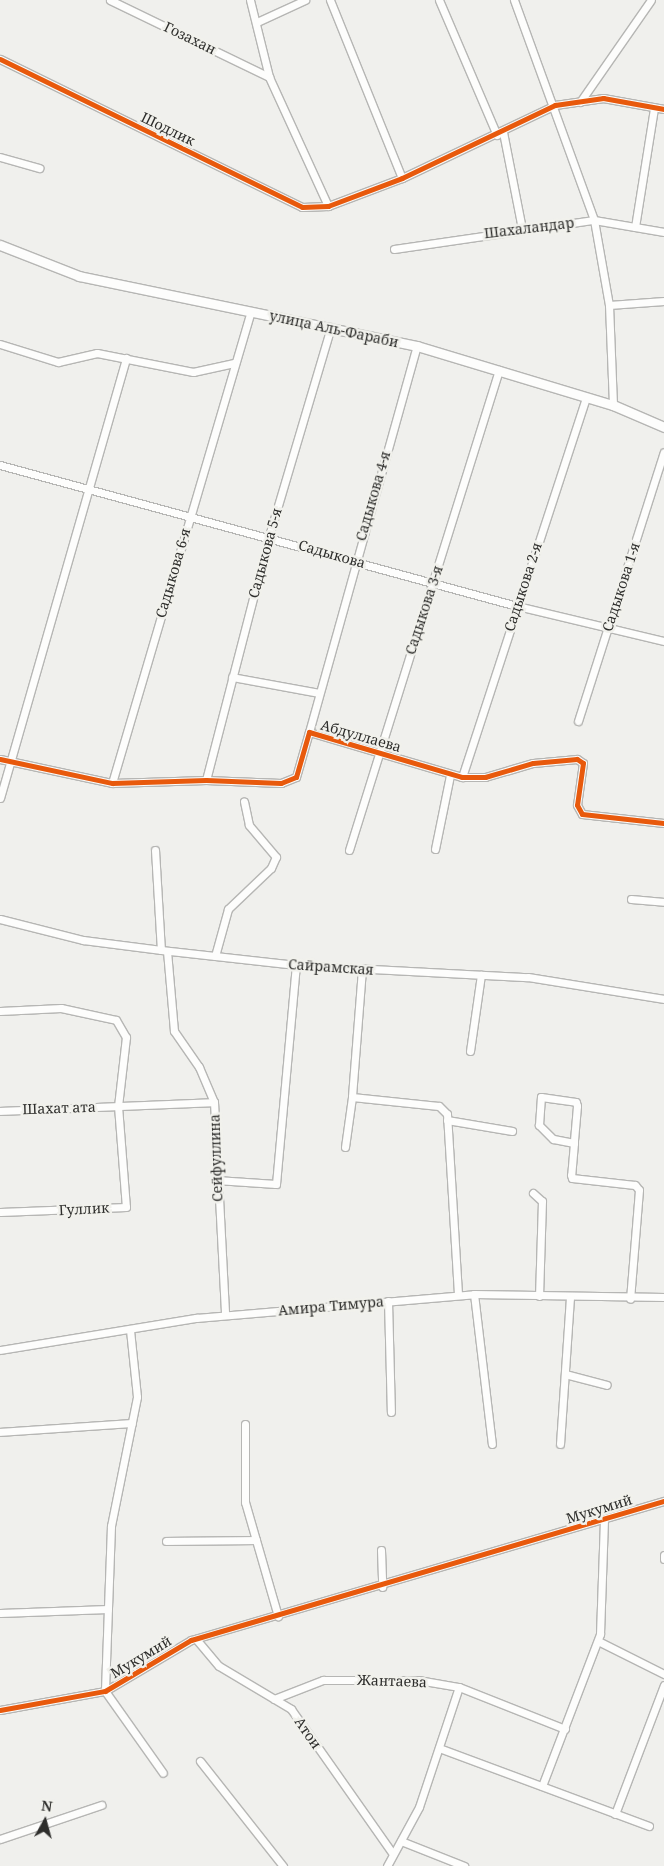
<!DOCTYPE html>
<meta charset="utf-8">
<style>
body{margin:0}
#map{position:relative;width:664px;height:1866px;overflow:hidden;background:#f0f0ed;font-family:"Noto Serif",serif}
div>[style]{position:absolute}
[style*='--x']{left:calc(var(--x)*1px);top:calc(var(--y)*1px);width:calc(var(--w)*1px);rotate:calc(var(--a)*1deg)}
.roads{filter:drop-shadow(1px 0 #b6b6b4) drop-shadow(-1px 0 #b6b6b4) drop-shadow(0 1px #b6b6b4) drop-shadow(0 -1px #b6b6b4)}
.minor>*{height:7px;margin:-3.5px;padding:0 3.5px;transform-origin:3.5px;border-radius:3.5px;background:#fdfdfc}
.major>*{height:9px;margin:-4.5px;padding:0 4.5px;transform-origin:4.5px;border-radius:4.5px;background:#fdfdfc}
.cycleway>*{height:5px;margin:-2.5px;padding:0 2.5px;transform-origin:2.5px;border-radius:2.5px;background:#e8590c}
span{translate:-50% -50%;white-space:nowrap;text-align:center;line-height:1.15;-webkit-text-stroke:5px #f1f1ec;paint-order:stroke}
.street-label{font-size:14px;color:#2e2e2c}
.north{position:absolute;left:20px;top:1796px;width:50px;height:50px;-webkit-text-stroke:4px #f1f1ec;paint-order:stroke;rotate:7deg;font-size:14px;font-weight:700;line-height:20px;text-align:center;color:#2e2e2c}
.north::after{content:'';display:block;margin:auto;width:18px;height:22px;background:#2e2e2c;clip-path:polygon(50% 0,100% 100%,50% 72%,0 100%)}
</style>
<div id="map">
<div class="roads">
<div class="minor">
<div style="--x:110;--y:0;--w:177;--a:25.8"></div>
<div style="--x:250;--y:0;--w:79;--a:76.1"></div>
<div style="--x:269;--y:77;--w:142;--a:65.4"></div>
<div style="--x:330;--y:0;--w:192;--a:68"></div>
<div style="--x:439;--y:0;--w:147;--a:66.8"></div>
<div style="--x:514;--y:0;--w:234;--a:70"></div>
<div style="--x:594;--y:220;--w:86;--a:80"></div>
<div style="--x:609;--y:305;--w:100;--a:87.7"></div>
<div style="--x:257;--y:22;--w:53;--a:-24.6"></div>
<div style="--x:0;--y:59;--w:336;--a:26.1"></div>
<div style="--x:302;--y:207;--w:26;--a:-2"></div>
<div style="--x:328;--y:206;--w:79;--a:-20.7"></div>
<div style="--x:402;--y:178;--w:170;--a:-25.5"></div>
<div style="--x:555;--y:105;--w:49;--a:-8.3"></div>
<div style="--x:603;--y:98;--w:62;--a:10.2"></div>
<div style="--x:580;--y:102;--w:124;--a:-55.2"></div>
<div style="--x:503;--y:132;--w:99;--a:78.9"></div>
<div style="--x:0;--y:157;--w:41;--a:15.8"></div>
<div style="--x:635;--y:227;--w:121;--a:-80.9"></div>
<div style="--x:394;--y:249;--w:202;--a:-8.3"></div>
<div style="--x:594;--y:220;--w:71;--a:9.7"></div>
<div style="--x:609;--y:305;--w:55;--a:-4.2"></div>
<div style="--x:0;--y:344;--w:61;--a:17.2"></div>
<div style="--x:58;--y:362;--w:40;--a:-13"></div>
<div style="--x:97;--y:353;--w:98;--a:11.2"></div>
<div style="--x:193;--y:372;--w:42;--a:-12.4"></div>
<div style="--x:0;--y:465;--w:536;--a:15.26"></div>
<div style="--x:517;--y:606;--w:151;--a:13.4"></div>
<div style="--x:232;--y:677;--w:88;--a:10.4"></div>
<div style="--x:578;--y:721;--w:282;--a:-72.3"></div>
<div style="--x:309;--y:732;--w:401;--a:-74.4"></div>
<div style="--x:0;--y:759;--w:115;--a:12.1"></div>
<div style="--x:112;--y:783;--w:94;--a:-1.8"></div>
<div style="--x:206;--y:780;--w:75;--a:2.3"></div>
<div style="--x:281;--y:783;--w:16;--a:-22"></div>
<div style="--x:296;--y:777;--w:47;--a:-73.9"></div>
<div style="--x:309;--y:732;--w:159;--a:16.4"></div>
<div style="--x:462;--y:777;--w:23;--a:0"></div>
<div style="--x:485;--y:777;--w:50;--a:-16.3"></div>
<div style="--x:533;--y:763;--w:44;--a:-5.2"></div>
<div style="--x:577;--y:759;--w:7;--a:34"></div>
<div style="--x:583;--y:763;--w:42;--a:98.1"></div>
<div style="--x:577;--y:805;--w:10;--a:61"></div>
<div style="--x:582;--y:814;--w:82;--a:6.3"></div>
<div style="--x:462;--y:777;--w:400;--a:-71.9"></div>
<div style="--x:206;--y:780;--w:252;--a:-75.5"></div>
<div style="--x:269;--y:536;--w:218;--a:-73.5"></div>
<div style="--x:112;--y:783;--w:491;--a:-73.6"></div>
<div style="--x:0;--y:798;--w:458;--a:-74"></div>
<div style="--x:435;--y:849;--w:76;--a:-78.5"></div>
<div style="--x:155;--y:850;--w:100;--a:86.6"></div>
<div style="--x:349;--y:850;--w:503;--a:-72.65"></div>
<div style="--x:631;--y:899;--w:33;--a:5"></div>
<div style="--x:0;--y:919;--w:86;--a:14.2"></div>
<div style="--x:83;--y:940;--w:79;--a:7.3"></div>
<div style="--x:161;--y:950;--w:136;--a:6.3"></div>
<div style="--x:296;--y:965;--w:232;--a:3"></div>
<div style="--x:528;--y:977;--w:138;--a:9.2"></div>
<div style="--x:167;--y:951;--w:80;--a:85"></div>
<div style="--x:174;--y:1031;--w:44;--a:55.2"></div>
<div style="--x:199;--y:1067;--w:38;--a:67"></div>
<div style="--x:214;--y:1102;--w:213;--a:87"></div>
<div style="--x:215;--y:956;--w:49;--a:-74.5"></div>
<div style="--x:228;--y:909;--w:59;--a:-43.6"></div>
<div style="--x:271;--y:868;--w:12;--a:-66"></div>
<div style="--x:276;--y:857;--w:42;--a:-130.2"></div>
<div style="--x:249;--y:825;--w:24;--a:-102"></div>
<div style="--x:362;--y:969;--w:128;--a:94.5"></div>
<div style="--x:352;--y:1097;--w:87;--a:5.9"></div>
<div style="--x:439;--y:1106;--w:11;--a:45"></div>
<div style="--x:447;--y:1114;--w:181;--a:86.5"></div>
<div style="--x:0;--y:1011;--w:61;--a:-2.8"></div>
<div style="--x:61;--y:1008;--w:56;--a:12.3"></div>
<div style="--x:116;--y:1020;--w:20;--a:60"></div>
<div style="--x:126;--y:1037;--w:69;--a:96.6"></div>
<div style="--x:118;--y:1106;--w:101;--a:85.5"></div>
<div style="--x:126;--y:1207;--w:126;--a:177.7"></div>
<div style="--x:470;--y:1051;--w:77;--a:-81.8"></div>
<div style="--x:0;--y:1111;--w:214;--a:-2.4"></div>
<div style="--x:447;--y:1120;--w:66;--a:9.6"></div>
<div style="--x:574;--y:1143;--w:21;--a:-169"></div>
<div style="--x:553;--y:1139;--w:20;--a:-135"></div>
<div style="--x:539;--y:1125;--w:28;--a:-86"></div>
<div style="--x:541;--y:1097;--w:35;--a:8"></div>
<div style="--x:576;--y:1102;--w:4;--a:76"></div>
<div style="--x:577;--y:1106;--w:37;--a:95"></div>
<div style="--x:574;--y:1143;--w:32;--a:95"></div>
<div style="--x:571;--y:1175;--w:3;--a:72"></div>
<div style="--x:572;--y:1178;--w:63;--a:6.3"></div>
<div style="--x:635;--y:1185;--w:6;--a:51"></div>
<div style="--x:639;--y:1190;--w:109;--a:94.7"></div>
<div style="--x:345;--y:1147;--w:50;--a:-82"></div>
<div style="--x:216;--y:1180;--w:60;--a:3.8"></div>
<div style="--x:276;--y:1184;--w:220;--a:-84.8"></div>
<div style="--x:533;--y:1193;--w:12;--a:42"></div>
<div style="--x:542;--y:1201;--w:95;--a:91.8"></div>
<div style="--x:474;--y:1294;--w:151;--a:83.2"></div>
<div style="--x:388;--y:1301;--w:111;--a:88.5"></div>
<div style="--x:130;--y:1330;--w:67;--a:84"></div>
<div style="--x:137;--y:1397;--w:132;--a:101.4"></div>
<div style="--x:111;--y:1526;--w:165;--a:92.1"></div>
<div style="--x:105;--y:1691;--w:100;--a:54.7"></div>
<div style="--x:0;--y:1350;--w:199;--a:-9.3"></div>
<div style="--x:196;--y:1318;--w:279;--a:-4.9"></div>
<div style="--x:474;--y:1294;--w:190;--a:0.9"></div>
<div style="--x:565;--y:1374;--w:43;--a:14.7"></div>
<div style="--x:245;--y:1424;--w:78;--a:90"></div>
<div style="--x:245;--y:1502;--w:119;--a:73.9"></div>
<div style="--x:0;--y:1432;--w:132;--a:-3.9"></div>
<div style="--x:560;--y:1444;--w:147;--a:-86.1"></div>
<div style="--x:166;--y:1541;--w:90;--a:-0.6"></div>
<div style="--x:381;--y:1550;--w:37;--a:88"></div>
<div style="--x:664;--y:1555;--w:4;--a:90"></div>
<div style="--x:0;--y:1613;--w:108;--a:-2.1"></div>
<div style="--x:196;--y:1639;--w:35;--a:50"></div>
<div style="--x:219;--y:1666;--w:84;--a:30.8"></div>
<div style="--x:291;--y:1709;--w:177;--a:54.9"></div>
<div style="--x:598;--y:1641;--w:74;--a:26.6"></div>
<div style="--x:274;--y:1699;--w:53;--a:-21.2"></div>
<div style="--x:323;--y:1680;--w:95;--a:0"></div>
<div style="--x:418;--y:1680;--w:42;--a:9.7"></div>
<div style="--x:459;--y:1687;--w:114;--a:21.6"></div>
<div style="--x:0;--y:1710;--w:107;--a:-10.3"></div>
<div style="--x:105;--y:1691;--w:100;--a:-30.7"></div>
<div style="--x:191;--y:1640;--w:493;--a:-16.4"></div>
<div style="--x:439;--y:1748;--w:224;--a:20.4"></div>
<div style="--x:200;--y:1761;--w:134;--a:51.7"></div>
<div style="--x:542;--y:1786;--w:163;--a:-69.1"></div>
<div style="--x:600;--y:1634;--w:114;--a:-88"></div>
<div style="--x:615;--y:1814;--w:138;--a:-69.2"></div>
<div style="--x:0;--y:1839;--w:107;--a:-18.6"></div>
<div style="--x:401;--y:1841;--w:68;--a:21.6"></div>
<div style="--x:387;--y:1866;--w:67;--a:-61.5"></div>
<div style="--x:419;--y:1807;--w:126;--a:-71.6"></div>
</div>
<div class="major">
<div style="--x:0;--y:245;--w:85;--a:21.4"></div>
<div style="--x:79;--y:276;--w:345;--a:11.7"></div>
<div style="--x:417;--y:346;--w:205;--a:16.8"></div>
<div style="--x:613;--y:405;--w:56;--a:23.3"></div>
</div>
</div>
<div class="cycleway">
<div style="--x:0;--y:59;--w:336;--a:26.1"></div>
<div style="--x:302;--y:207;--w:26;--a:-2"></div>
<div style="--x:328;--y:206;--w:79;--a:-20.7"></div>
<div style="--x:402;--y:178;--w:170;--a:-25.5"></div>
<div style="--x:555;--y:105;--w:49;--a:-8.3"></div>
<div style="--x:603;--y:98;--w:62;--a:10.2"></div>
<div style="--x:0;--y:759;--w:115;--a:12.1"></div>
<div style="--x:112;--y:783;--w:94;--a:-1.8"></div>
<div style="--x:206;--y:780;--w:75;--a:2.3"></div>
<div style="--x:281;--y:783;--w:16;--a:-22"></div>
<div style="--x:296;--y:777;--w:47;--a:-73.9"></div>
<div style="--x:309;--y:732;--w:159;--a:16.4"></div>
<div style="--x:462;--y:777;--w:23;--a:0"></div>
<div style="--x:485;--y:777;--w:50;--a:-16.3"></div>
<div style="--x:533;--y:763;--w:44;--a:-5.2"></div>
<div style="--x:577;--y:759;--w:7;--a:34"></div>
<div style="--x:583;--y:763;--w:42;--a:98.1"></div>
<div style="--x:577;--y:805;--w:10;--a:61"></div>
<div style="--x:582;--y:814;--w:82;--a:6.3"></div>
<div style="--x:0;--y:1710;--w:107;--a:-10.3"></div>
<div style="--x:105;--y:1691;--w:100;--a:-30.7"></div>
<div style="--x:191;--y:1640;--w:493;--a:-16.4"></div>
</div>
<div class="street-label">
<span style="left:190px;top:38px;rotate:26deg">Гозахан</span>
<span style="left:168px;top:129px;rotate:26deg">Шодлик</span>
<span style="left:529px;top:228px;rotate:-7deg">Шахаландар</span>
<span style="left:334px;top:329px;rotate:12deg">улица Аль-Фараби</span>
<span style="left:373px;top:496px;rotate:-74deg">Садыкова 4-я</span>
<span style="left:265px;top:553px;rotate:-75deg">Садыкова 5-я</span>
<span style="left:332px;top:554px;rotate:16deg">Садыкова</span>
<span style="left:173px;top:573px;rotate:-74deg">Садыкова 6-я</span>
<span style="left:523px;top:587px;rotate:-72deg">Садыкова 2-я</span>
<span style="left:621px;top:587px;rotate:-72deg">Садыкова 1-я</span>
<span style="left:424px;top:610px;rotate:-72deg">Садыкова 3-я</span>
<span style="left:361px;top:736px;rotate:16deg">Абдуллаева</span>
<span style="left:331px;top:967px;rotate:4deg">Сайрамская</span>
<span style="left:59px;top:1108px;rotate:-2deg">Шахат ата</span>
<span style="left:216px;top:1158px;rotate:-92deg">Сейфуллина</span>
<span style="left:84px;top:1209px;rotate:-3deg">Гуллик</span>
<span style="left:331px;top:1306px;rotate:-5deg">Амира Тимура</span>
<span style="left:599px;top:1509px;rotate:-17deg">Мукумий</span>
<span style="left:141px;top:1657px;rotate:-31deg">Мукумий</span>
<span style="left:392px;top:1681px;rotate:2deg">Жантаева</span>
<span style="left:308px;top:1733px;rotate:55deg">Атои</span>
</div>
<div class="north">N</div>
</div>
